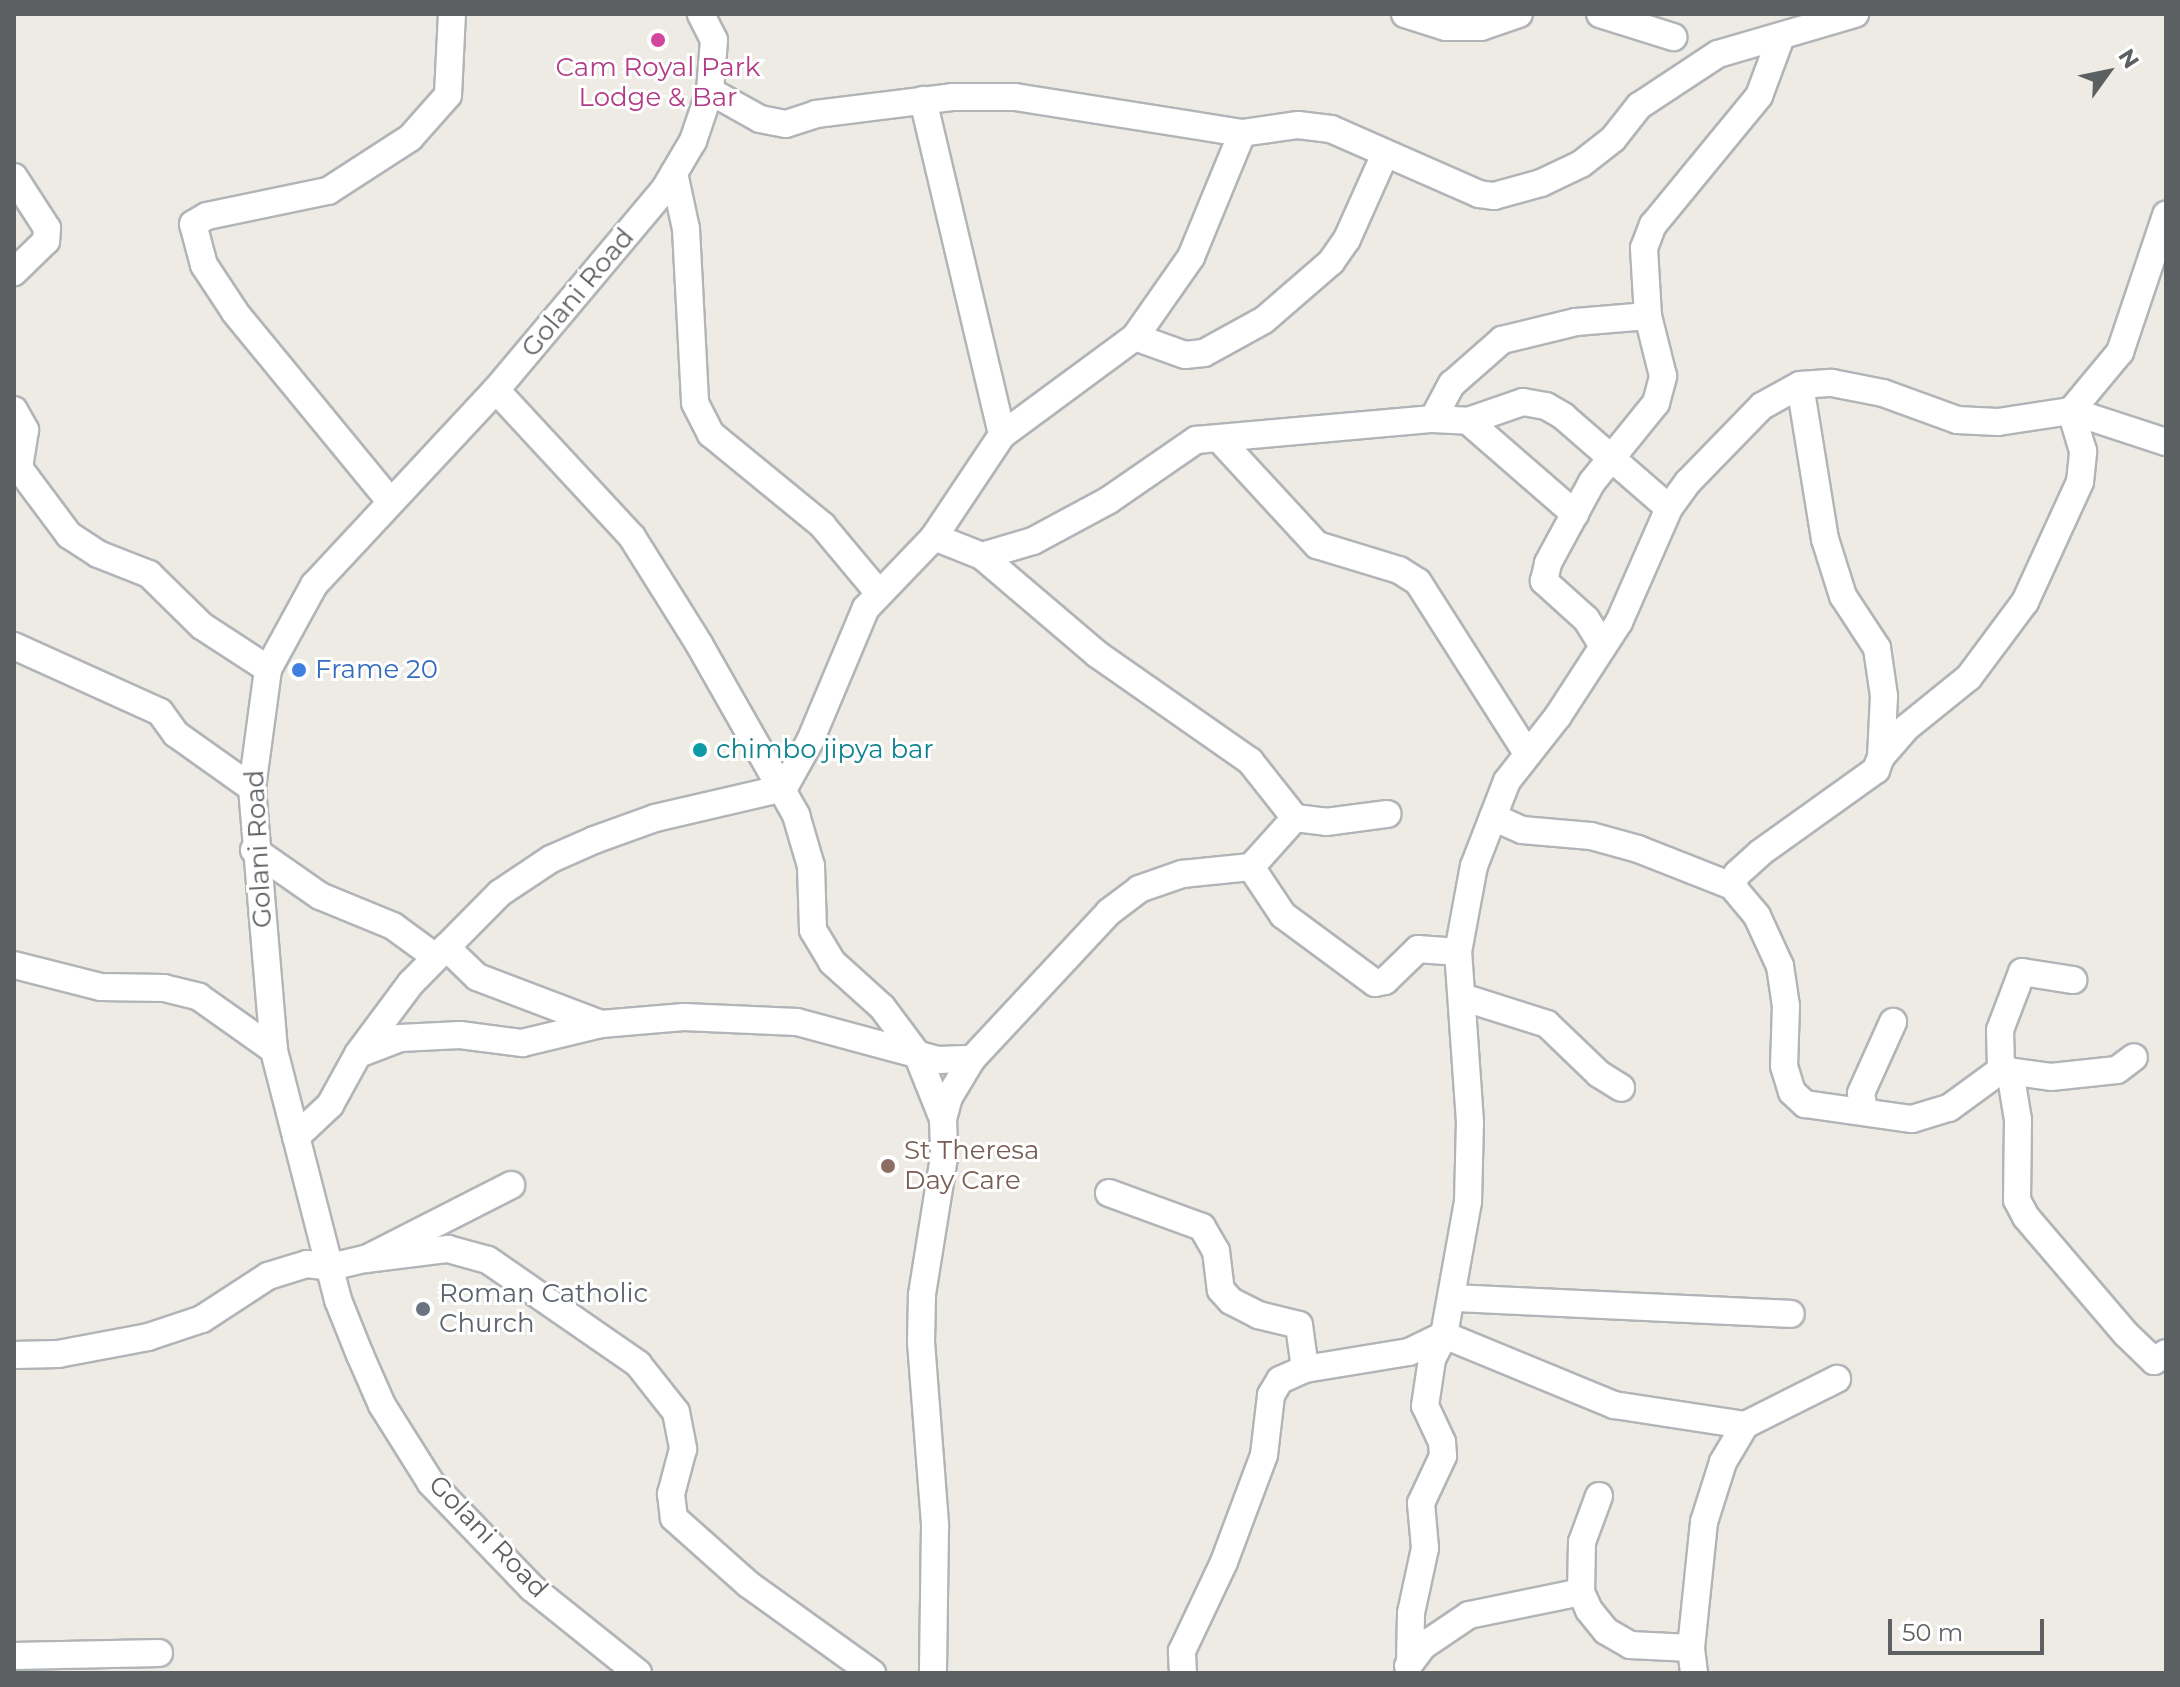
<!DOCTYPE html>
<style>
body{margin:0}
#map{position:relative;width:2180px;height:1687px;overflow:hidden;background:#edebe4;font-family:Montserrat,sans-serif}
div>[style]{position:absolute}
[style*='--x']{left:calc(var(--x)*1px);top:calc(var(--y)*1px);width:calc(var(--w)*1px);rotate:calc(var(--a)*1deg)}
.roads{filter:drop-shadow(2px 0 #b1b5b8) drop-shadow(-2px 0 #b1b5b8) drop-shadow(0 2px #b1b5b8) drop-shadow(0 -2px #b1b5b8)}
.minor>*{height:26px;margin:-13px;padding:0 13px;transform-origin:13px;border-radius:13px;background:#fff}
.dots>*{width:22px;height:22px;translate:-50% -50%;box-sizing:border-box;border:4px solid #fff;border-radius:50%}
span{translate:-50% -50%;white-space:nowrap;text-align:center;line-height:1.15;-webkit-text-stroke:6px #fff;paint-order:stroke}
.hotel-label{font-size:26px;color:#b23c85}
.street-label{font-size:26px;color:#5c6063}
.shop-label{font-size:26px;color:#366cbe}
.left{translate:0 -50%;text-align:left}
.culture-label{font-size:26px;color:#0d838f}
.education-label{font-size:26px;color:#785e54}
.worship-label{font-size:26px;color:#5b616d}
.frame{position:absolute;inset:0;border:16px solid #5c6063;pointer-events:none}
.north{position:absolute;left:2068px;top:32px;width:80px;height:80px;-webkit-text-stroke:6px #fff;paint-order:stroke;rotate:57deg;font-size:22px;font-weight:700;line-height:32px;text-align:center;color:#5c6063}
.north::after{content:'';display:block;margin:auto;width:28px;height:36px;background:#5c6063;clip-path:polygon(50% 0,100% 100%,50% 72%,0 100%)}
.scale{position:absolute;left:1888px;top:1619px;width:156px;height:36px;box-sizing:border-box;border:4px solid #5c6063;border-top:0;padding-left:10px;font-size:24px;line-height:28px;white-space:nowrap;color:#5c6063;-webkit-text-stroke:6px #fff;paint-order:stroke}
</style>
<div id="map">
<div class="roads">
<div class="minor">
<div style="--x:1405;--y:14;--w:43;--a:17.6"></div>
<div style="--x:1446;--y:27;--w:35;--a:0"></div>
<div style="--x:1481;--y:27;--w:40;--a:-18.9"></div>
<div style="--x:1600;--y:14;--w:77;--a:17.5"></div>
<div style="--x:710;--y:91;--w:57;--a:29.2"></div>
<div style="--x:760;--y:119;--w:26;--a:11"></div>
<div style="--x:786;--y:124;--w:32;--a:-18"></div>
<div style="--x:816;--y:114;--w:137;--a:-7.1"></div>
<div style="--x:952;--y:97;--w:63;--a:0"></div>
<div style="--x:1015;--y:97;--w:230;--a:9"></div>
<div style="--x:1242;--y:133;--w:57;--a:-8.1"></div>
<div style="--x:1298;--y:125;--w:33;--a:7"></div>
<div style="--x:1331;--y:129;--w:162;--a:23.7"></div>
<div style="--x:1479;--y:194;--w:15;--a:8"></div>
<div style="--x:1494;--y:196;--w:49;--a:-15.5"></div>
<div style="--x:1541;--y:183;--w:44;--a:-25.4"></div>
<div style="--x:1581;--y:164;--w:41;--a:-38"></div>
<div style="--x:1613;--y:139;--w:42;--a:-51.8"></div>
<div style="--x:1639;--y:106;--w:95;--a:-33.4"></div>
<div style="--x:1718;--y:54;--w:143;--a:-16.3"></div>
<div style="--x:923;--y:100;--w:344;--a:76.7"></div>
<div style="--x:674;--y:173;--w:57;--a:77.9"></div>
<div style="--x:686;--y:229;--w:174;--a:87"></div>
<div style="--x:695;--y:403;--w:35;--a:63"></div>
<div style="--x:711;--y:434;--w:144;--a:39.3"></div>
<div style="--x:822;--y:525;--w:87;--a:50.1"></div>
<div style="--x:14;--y:177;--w:61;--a:57.1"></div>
<div style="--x:47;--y:228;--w:13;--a:94"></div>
<div style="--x:46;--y:241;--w:45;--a:135.9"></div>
<div style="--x:1135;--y:337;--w:53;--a:19.8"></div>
<div style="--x:1185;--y:355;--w:19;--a:-6"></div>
<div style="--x:1204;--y:353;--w:68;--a:-28.8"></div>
<div style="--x:1264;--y:320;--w:89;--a:-40.9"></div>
<div style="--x:1331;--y:262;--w:28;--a:-55"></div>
<div style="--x:1347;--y:239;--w:93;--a:-65.9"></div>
<div style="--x:1800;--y:385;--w:156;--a:80.8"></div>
<div style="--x:1825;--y:539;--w:60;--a:72.5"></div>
<div style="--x:1843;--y:596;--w:62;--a:56.8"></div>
<div style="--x:1877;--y:648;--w:49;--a:81.7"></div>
<div style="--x:1884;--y:696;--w:61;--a:92.8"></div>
<div style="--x:496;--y:390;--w:200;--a:47.2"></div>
<div style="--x:632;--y:537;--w:126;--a:57.9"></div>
<div style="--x:699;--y:644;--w:197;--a:60.4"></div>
<div style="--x:796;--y:815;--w:53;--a:73.6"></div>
<div style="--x:811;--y:866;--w:64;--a:88.2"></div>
<div style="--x:813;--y:930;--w:37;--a:59"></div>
<div style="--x:832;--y:962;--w:67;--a:42"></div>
<div style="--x:882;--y:1007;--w:59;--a:53.3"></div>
<div style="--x:917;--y:1054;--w:70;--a:68.2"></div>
<div style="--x:943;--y:1119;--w:38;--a:88"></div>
<div style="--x:944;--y:1157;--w:140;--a:99.1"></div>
<div style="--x:922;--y:1295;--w:47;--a:91.2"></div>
<div style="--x:921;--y:1342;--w:185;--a:85.6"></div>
<div style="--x:935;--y:1526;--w:147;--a:90.8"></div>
<div style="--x:14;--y:410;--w:23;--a:61"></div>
<div style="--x:25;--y:430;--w:38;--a:99"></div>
<div style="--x:19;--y:468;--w:84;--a:53.3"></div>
<div style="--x:69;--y:535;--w:35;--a:33"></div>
<div style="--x:98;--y:554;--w:55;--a:21.4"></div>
<div style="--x:149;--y:574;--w:74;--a:44.5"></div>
<div style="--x:202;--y:626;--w:79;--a:33.1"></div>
<div style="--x:1433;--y:419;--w:40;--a:-62"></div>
<div style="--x:1452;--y:384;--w:67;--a:-41.3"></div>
<div style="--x:1502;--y:340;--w:76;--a:-13.7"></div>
<div style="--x:1576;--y:322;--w:72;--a:-4.8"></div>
<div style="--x:1468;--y:421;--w:142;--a:41"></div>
<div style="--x:1221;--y:441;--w:142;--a:47.3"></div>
<div style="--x:1317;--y:545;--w:86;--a:17"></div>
<div style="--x:1399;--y:570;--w:22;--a:32"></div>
<div style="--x:1418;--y:582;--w:203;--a:57.5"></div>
<div style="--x:390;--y:501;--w:244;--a:-129.4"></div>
<div style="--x:235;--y:312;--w:56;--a:-123.4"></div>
<div style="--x:204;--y:265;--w:42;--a:-105"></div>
<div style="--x:193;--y:224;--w:16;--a:-30"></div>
<div style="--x:207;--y:216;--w:124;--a:-11.7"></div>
<div style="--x:328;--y:191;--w:98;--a:-32.9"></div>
<div style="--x:410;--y:138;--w:57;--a:-48.5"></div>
<div style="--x:448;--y:95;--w:81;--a:-87.2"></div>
<div style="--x:934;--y:537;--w:52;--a:21.6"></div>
<div style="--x:982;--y:556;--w:53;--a:-16.4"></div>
<div style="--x:1033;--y:541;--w:86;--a:-28.3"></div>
<div style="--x:1109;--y:500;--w:106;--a:-34.6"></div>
<div style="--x:1196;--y:440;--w:238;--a:-5.1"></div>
<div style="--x:1433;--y:419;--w:35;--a:3"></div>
<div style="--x:1468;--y:421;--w:58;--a:-19.1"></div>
<div style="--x:1523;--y:402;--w:23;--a:10"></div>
<div style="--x:1546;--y:406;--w:20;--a:30"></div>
<div style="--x:1563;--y:416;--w:140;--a:41"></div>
<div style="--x:982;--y:556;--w:151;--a:40.4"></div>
<div style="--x:1097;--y:654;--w:187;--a:35"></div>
<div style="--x:1250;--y:761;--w:73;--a:51.7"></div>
<div style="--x:1295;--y:818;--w:31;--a:7"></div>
<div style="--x:1326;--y:822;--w:62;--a:-7.5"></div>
<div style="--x:14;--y:646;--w:160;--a:24.3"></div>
<div style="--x:160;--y:712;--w:27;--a:54"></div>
<div style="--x:176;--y:734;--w:93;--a:35.4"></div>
<div style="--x:1603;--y:646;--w:32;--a:-122"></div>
<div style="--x:1586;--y:619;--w:57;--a:-137.9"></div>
<div style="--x:1544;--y:581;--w:18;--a:-77"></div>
<div style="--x:1548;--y:563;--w:92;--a:-61.5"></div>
<div style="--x:1592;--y:482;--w:102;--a:-51"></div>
<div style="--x:1656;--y:403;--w:28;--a:-75"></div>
<div style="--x:1663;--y:376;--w:62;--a:-104"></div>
<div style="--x:1648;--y:316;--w:68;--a:-93.4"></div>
<div style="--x:1644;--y:248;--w:25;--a:-69"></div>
<div style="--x:1653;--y:225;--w:167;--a:-50.6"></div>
<div style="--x:1759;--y:96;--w:63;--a:-69.6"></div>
<div style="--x:1493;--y:817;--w:32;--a:24"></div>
<div style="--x:1522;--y:830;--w:69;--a:5"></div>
<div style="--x:1591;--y:836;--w:49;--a:15.5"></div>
<div style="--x:1638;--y:849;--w:101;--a:21.5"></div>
<div style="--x:1732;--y:886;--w:39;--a:50"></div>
<div style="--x:1757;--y:916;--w:55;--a:65.3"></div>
<div style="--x:1780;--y:966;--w:40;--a:81.5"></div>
<div style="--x:1786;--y:1006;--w:60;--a:91.9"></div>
<div style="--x:1784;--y:1066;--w:27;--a:73"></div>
<div style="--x:1792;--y:1092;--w:18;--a:43"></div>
<div style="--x:1805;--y:1104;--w:108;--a:8"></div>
<div style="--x:1912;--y:1119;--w:39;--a:-17"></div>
<div style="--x:1949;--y:1108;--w:64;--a:-36.2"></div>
<div style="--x:2001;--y:1070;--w:40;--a:-91.4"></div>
<div style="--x:2000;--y:1030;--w:62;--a:-69.2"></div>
<div style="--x:2022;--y:972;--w:52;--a:8.9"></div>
<div style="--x:254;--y:850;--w:80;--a:34.9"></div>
<div style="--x:320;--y:896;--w:79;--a:22.3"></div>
<div style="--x:393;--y:926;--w:51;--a:36.2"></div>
<div style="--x:1251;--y:867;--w:58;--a:56.3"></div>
<div style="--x:1283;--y:915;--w:114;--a:36.5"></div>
<div style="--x:1375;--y:983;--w:10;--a:-11"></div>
<div style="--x:1385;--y:981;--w:46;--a:-44.1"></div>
<div style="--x:1418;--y:949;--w:40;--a:4.3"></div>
<div style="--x:1732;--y:886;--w:13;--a:-67"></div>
<div style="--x:1737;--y:874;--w:31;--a:-42"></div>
<div style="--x:1760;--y:853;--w:143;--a:-35.6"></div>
<div style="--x:1876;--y:770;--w:14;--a:-69"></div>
<div style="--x:1881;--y:757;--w:38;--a:-49"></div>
<div style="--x:1906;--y:728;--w:81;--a:-39"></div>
<div style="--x:1969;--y:677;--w:94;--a:-53.3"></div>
<div style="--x:2025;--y:602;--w:132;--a:-65.4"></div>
<div style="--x:2080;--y:482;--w:31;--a:-84"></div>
<div style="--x:2083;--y:451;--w:42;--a:-106.7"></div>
<div style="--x:2071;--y:411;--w:77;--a:-50.3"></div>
<div style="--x:2120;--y:352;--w:145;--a:-71.4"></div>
<div style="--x:446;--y:947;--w:43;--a:44.1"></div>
<div style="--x:477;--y:977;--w:133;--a:20.8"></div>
<div style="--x:601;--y:1024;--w:83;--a:-4.8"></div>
<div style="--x:684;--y:1017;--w:113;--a:2.5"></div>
<div style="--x:797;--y:1022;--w:146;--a:15.1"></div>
<div style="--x:938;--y:1060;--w:34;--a:-2"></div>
<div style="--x:14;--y:965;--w:90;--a:14.2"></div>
<div style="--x:101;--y:987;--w:63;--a:0.9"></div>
<div style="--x:164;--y:988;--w:36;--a:14"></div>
<div style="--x:199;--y:997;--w:92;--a:35.2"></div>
<div style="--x:1462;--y:997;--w:89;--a:17.6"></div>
<div style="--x:1547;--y:1024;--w:72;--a:43.9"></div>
<div style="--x:1599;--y:1074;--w:26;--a:32"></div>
<div style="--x:359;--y:1054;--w:44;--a:-21.3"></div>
<div style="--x:400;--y:1038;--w:60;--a:-2.9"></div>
<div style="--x:460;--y:1035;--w:63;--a:7.4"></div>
<div style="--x:522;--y:1043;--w:81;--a:-13.5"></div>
<div style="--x:2001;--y:1070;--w:50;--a:8"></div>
<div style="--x:2051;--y:1077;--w:66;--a:-6.1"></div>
<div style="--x:2117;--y:1070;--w:21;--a:-37"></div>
<div style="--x:2010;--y:1071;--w:50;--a:80.7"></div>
<div style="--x:2018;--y:1120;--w:80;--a:90.7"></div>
<div style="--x:2017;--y:1200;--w:19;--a:62"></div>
<div style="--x:2026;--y:1217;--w:154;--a:49.5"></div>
<div style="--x:2126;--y:1334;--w:39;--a:44"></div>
<div style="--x:2154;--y:1361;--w:14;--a:-34"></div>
<div style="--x:1864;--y:1111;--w:18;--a:-99"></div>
<div style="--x:1861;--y:1093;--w:78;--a:-65.7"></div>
<div style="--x:943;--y:1119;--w:23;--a:-75"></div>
<div style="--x:949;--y:1097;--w:44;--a:-58.8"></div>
<div style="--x:972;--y:1059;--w:201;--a:-47"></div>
<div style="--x:1109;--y:912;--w:38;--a:-37"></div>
<div style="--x:1139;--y:889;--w:46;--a:-19.2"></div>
<div style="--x:1182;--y:874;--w:69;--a:-5.8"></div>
<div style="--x:1251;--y:867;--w:66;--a:-48.1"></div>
<div style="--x:296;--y:1137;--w:47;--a:-43.3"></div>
<div style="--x:330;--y:1105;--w:58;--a:-61.2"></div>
<div style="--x:358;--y:1054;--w:89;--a:-53.3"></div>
<div style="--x:411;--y:983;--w:127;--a:-45.3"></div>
<div style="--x:500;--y:893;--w:61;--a:-33.7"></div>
<div style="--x:551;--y:859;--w:47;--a:-23.8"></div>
<div style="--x:594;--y:840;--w:65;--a:-19.8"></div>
<div style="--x:655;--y:818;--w:132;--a:-13.1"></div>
<div style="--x:784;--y:788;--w:54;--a:-61"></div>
<div style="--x:810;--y:741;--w:144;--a:-67.2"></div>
<div style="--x:866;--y:608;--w:98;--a:-46.2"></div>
<div style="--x:934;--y:537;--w:123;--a:-56.3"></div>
<div style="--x:1002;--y:435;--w:165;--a:-36.4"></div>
<div style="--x:1135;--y:337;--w:98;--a:-55"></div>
<div style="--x:1191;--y:257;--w:134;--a:-67.6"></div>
<div style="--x:1109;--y:1193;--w:99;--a:20.1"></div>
<div style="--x:1202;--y:1227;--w:28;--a:60"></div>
<div style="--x:1216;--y:1251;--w:39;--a:83"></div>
<div style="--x:1221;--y:1290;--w:15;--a:48"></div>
<div style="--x:1231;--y:1301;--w:30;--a:27"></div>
<div style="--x:1258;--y:1315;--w:42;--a:13.7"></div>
<div style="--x:1299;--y:1325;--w:44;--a:82.2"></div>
<div style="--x:366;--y:1259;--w:83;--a:-7"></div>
<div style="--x:448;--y:1249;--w:41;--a:15.4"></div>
<div style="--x:488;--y:1260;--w:183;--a:34.7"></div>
<div style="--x:638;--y:1364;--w:61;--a:51.6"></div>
<div style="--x:676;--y:1412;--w:38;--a:79"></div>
<div style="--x:683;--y:1449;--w:47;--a:104.9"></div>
<div style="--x:671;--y:1494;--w:24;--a:83"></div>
<div style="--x:674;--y:1518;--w:99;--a:41.7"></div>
<div style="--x:748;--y:1584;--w:153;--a:35.7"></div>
<div style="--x:1454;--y:1298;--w:337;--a:2.7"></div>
<div style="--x:14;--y:1355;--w:44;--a:-1.3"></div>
<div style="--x:58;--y:1354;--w:92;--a:-10.7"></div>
<div style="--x:148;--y:1337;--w:57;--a:-18.4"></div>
<div style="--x:202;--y:1319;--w:79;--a:-33.1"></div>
<div style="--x:268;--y:1276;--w:41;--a:-17.1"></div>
<div style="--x:307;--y:1264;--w:23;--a:7"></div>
<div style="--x:330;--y:1267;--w:37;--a:-13"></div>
<div style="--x:366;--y:1259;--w:163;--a:-27"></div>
<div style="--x:1599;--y:1496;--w:49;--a:110.3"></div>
<div style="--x:1582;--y:1542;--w:50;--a:91.1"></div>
<div style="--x:1581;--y:1592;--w:20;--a:66"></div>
<div style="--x:1589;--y:1610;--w:27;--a:51"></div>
<div style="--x:1606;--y:1631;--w:28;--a:30"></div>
<div style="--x:1630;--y:1645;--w:61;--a:2.8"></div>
<div style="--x:14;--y:1656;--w:145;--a:-1.2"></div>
<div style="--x:1410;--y:1662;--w:49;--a:-88.8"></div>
<div style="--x:1411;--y:1613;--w:66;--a:-77.8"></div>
<div style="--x:1425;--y:1548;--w:45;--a:-95.1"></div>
<div style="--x:1421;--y:1503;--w:52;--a:-64.9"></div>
<div style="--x:1443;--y:1456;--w:14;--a:-94"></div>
<div style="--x:1442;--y:1442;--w:40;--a:-115"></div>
<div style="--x:1425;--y:1406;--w:48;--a:-81.5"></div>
<div style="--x:1432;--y:1359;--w:27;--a:-63"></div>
<div style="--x:1444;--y:1335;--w:184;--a:22.4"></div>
<div style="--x:1614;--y:1405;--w:133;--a:8.7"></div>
<div style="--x:1408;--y:1666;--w:25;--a:-53"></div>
<div style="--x:1423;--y:1646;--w:55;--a:-34"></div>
<div style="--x:1469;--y:1615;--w:114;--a:-11.6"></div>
<div style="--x:638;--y:1673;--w:136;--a:-141.3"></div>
<div style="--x:532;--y:1588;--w:146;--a:-133.9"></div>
<div style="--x:431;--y:1483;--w:92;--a:-122.1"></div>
<div style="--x:382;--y:1405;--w:55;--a:-113.7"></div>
<div style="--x:360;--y:1355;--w:59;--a:-111.8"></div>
<div style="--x:338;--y:1300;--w:258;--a:-104.4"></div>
<div style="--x:274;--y:1050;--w:263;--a:-94.8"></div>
<div style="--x:252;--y:788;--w:120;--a:-82.3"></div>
<div style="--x:268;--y:669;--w:96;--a:-61.3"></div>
<div style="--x:314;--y:585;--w:267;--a:-47"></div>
<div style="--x:496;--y:390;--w:261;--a:-50"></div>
<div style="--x:664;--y:190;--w:57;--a:-59.4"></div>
<div style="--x:693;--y:141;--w:53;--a:-71.2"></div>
<div style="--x:710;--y:91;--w:51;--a:-85.5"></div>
<div style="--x:714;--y:40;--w:29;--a:-117"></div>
<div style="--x:1183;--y:1673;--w:22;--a:-93"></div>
<div style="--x:1182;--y:1651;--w:98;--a:-64.7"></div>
<div style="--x:1224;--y:1562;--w:114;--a:-69.5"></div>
<div style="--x:1264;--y:1455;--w:60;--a:-83.3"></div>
<div style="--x:1271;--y:1395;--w:17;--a:-59"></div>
<div style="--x:1280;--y:1380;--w:27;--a:-24"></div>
<div style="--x:1305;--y:1369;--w:105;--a:-9.3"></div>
<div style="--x:1409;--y:1352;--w:39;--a:-26"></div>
<div style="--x:1444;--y:1335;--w:135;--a:-79.8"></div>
<div style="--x:1468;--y:1202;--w:80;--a:-88.6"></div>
<div style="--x:1470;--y:1122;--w:170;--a:-94"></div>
<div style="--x:1458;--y:952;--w:87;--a:-79.5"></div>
<div style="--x:1474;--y:866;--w:91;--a:-68.8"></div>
<div style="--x:1507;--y:781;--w:83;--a:-51.9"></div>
<div style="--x:1558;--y:716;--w:112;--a:-57"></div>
<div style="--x:1619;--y:622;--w:124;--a:-66.3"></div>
<div style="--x:1669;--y:508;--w:32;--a:-54"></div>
<div style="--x:1688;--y:482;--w:106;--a:-45.8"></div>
<div style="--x:1762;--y:406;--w:43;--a:-28.9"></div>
<div style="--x:1800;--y:385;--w:32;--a:-4"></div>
<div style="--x:1832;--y:383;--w:52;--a:11.1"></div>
<div style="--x:1883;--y:393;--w:79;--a:20"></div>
<div style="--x:1957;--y:420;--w:41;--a:2.8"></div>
<div style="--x:1998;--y:422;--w:74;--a:-8.6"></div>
<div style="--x:2071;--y:411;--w:100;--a:18.1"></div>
<div style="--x:1694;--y:1673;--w:25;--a:-97"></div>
<div style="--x:1691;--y:1648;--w:127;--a:-84.1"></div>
<div style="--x:1704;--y:1522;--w:63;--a:-72.4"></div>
<div style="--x:1723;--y:1462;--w:43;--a:-59.3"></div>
<div style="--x:1745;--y:1425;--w:103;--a:-26.6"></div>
</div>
</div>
<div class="dots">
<div style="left:658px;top:40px;background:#d1479c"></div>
<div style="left:299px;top:670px;background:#3f7fe0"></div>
<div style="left:700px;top:750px;background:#0f9aa8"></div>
<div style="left:888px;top:1166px;background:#8d6e63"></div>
<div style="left:423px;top:1309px;background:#6b7280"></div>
</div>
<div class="hotel-label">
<span style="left:658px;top:83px">Cam Royal Park<br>Lodge &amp; Bar</span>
</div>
<div class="street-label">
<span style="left:578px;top:293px;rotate:-50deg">Golani Road</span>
<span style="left:259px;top:849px;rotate:-93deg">Golani Road</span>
<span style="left:488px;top:1537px;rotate:46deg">Golani Road</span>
</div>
<div class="shop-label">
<span class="left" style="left:315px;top:670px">Frame 20</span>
</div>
<div class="culture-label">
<span class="left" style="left:716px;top:750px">chimbo jipya bar</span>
</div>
<div class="education-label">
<span class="left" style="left:904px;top:1166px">St Theresa<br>Day Care</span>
</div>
<div class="worship-label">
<span class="left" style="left:439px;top:1309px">Roman Catholic<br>Church</span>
</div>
<div class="frame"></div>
<div class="north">N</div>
<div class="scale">50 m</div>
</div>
